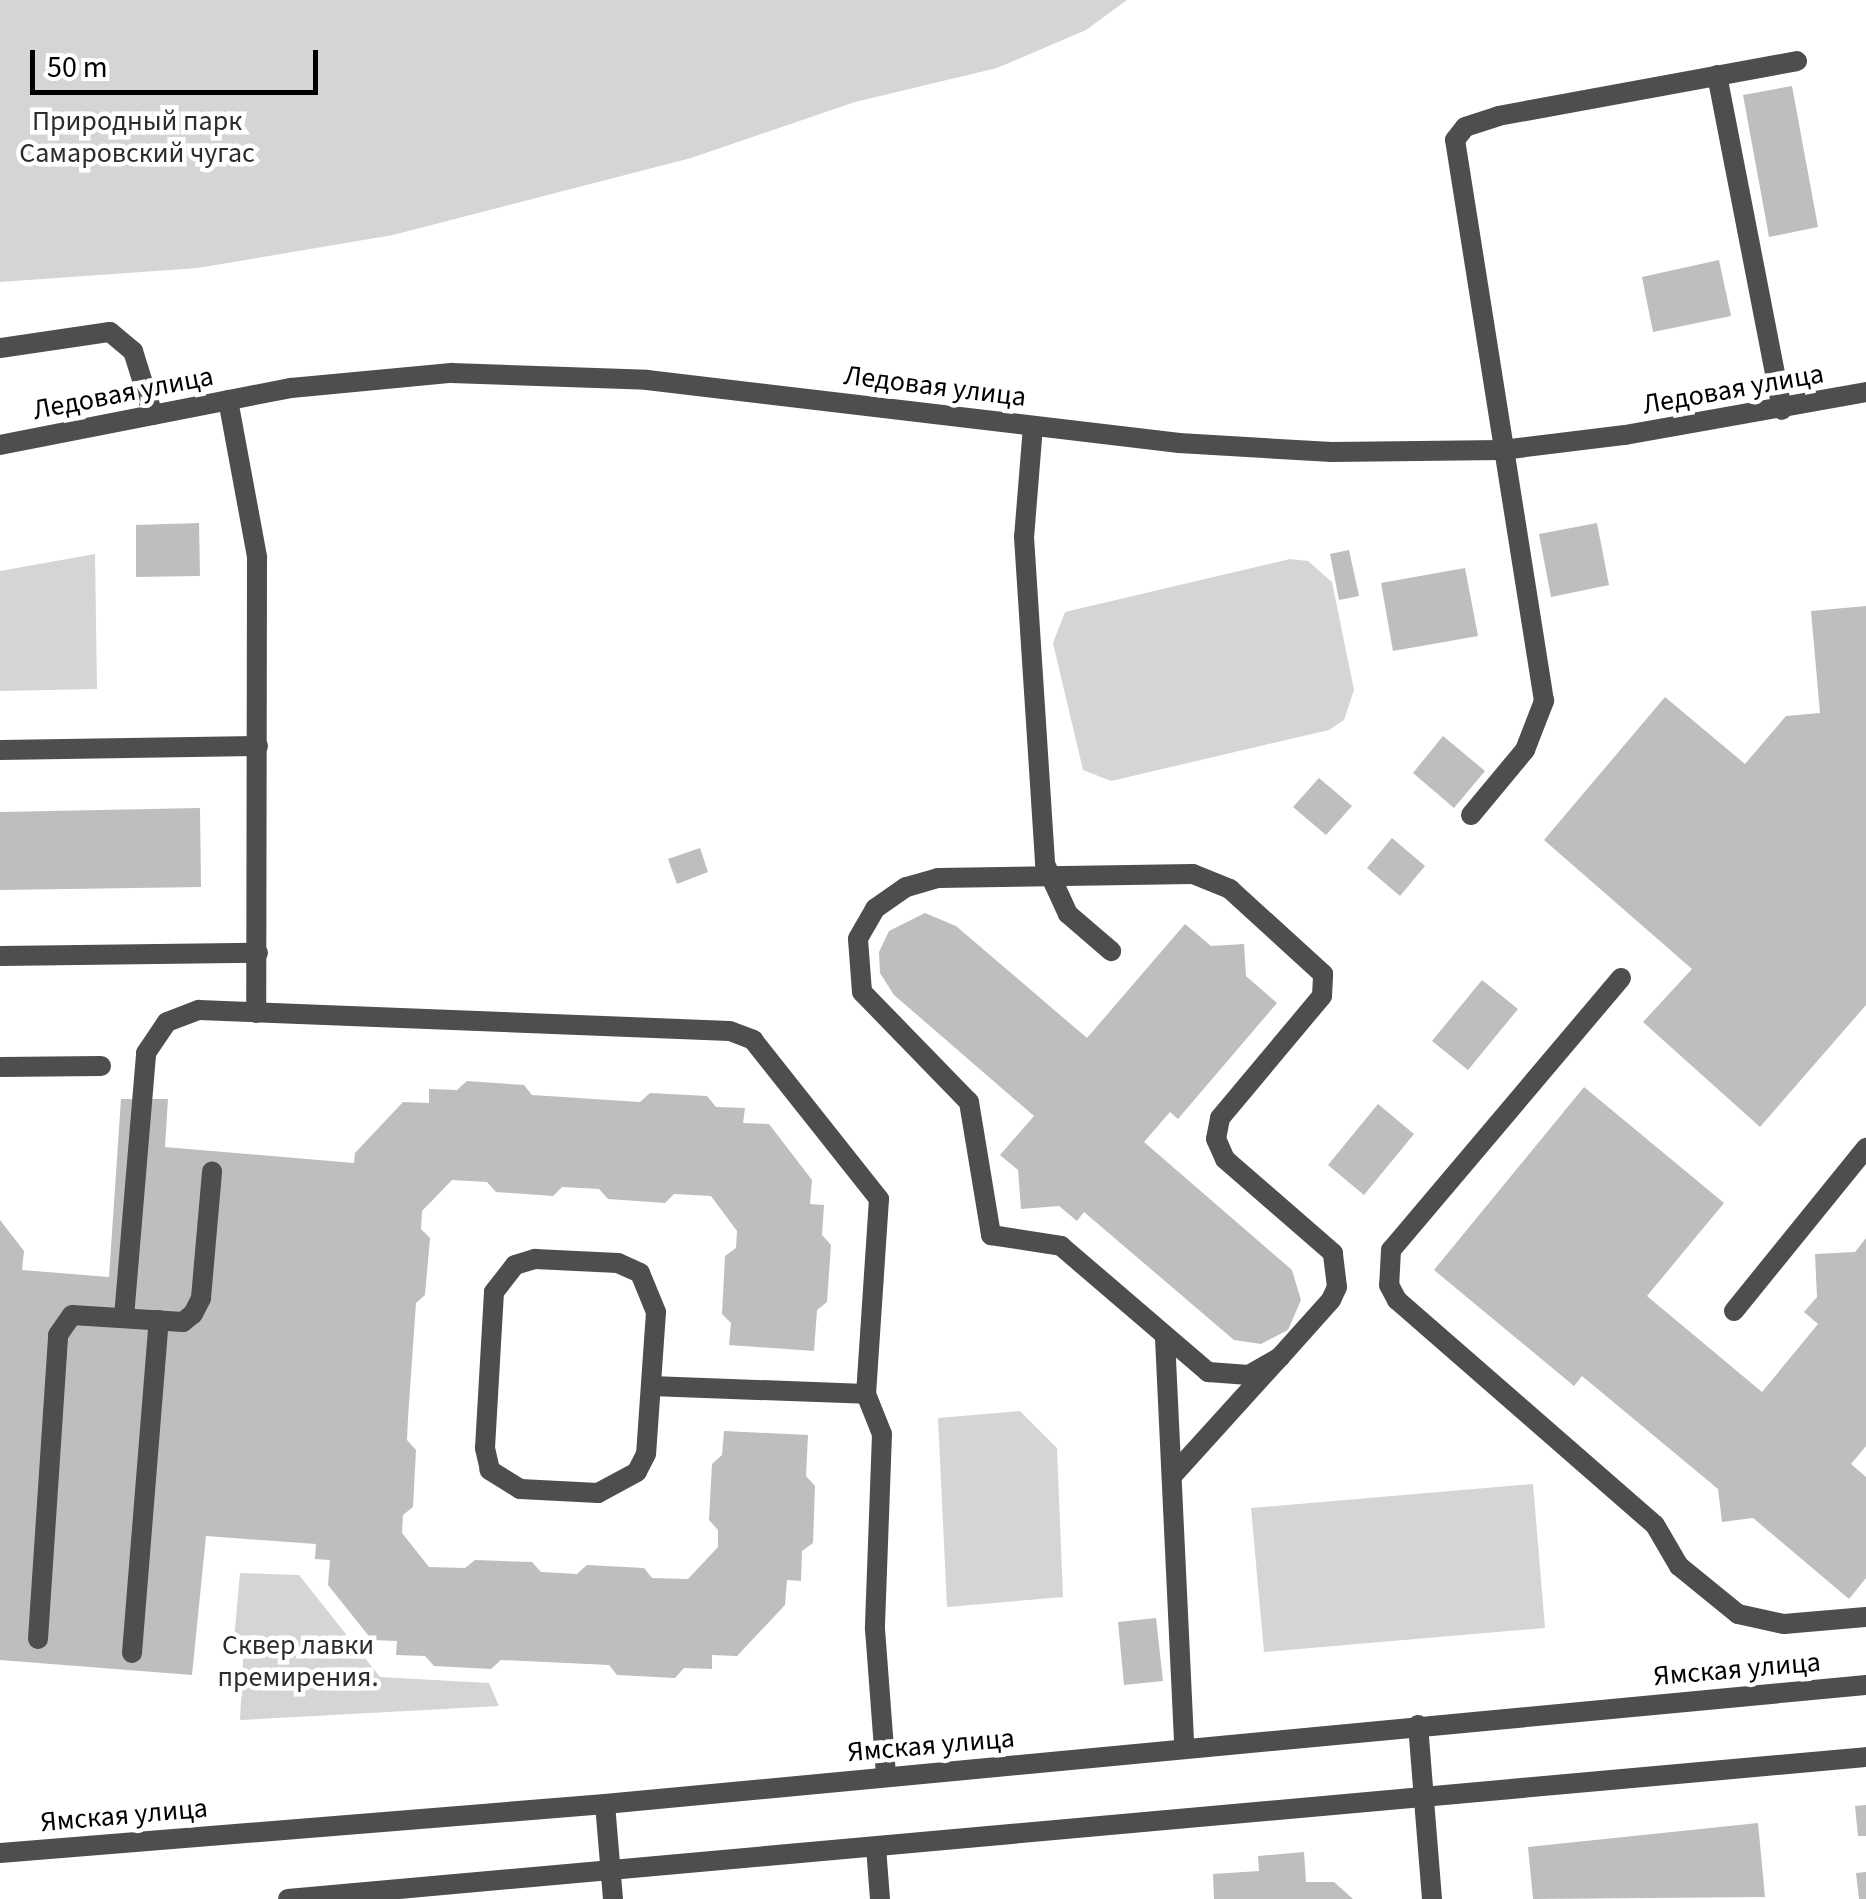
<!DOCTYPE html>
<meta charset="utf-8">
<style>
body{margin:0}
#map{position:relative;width:1866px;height:1899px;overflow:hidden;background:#fff;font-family:"Source Sans 3",sans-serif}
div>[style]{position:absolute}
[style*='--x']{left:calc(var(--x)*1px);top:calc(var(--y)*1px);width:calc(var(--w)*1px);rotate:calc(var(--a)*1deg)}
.green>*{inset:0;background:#d5d5d5}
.building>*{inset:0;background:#bebebe}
.service>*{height:20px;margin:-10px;padding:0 10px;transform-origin:10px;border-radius:10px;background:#4e4e4e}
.minor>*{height:20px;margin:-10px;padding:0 10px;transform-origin:10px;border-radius:10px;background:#4e4e4e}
span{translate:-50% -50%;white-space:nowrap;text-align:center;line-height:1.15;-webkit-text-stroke:9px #fff;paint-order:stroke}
.park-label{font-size:28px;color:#2c2c2c}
.street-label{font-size:28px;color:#000}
.scale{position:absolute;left:30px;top:50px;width:288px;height:45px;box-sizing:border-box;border:5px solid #000;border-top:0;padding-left:12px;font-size:30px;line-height:35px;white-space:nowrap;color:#000;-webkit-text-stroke:8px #fff;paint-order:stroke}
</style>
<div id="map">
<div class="green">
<div style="clip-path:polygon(0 0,1127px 0,1086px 30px,997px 68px,855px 102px,691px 158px,393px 235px,198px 268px,0 282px)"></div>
<div style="clip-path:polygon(95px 554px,97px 689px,0 691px,0 571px)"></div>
<div style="clip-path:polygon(1290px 559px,1308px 561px,1332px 582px,1354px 690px,1344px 720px,1329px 730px,1111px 781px,1083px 770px,1053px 643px,1065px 612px)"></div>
<div style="clip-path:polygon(1020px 1411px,1057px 1448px,1063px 1597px,947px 1607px,938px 1418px)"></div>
<div style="clip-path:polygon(1533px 1484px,1545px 1628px,1264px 1652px,1251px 1508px)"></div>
<div style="clip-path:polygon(240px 1573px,299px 1575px,380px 1677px,489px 1683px,499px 1706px,240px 1720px,244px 1642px,234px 1639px)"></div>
</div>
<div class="building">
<div style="clip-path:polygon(1792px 86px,1818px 227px,1769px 237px,1743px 95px)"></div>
<div style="clip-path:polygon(1719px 260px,1731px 316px,1653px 332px,1642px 277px)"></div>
<div style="clip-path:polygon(199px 523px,200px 576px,136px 577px,136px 525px)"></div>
<div style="clip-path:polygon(1597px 523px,1609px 585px,1551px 597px,1539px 534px)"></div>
<div style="clip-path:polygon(1349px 550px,1359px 596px,1339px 600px,1330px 554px)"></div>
<div style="clip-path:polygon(1465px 568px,1478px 636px,1393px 651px,1381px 583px)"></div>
<div style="clip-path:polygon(1866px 606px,1866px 1005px,1760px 1127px,1643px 1022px,1692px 969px,1544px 840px,1665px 697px,1745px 764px,1786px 716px,1820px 713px,1811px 611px)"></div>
<div style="clip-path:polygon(1443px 736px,1485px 771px,1454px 808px,1413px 773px)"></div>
<div style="clip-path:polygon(1319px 778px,1352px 806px,1326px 835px,1293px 807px)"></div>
<div style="clip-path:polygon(200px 808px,201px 887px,0 890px,0 812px)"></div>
<div style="clip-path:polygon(1392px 838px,1425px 866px,1400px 896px,1367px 868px)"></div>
<div style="clip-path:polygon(700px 848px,708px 872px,677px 884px,668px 859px)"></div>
<div style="clip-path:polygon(925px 913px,956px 926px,1087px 1038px,1185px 924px,1211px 946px,1244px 944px,1246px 976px,1277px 1003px,1178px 1119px,1170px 1112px,1144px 1142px,1292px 1270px,1301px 1300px,1288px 1330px,1261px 1344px,1234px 1340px,1084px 1212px,1077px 1221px,1059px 1206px,1021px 1209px,1018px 1170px,1000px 1155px,1034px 1116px,894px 995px,880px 973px,879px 952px,889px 931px)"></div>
<div style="clip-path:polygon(1482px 980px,1518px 1009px,1468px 1070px,1432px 1041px)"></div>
<div style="clip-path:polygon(467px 1081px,524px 1085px,532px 1095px,640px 1102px,650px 1093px,707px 1096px,716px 1107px,745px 1108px,743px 1123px,769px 1124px,812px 1180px,810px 1204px,824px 1205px,822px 1235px,831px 1245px,827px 1302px,817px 1310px,814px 1351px,729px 1345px,731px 1323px,722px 1314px,725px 1256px,736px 1248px,737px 1231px,711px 1196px,674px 1194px,665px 1203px,608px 1199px,599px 1189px,562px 1187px,553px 1196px,496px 1192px,487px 1182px,452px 1180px,422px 1211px,421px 1229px,430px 1238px,425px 1295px,416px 1303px,408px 1418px,407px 1440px,416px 1450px,413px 1507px,403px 1515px,402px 1533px,429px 1567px,465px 1568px,475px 1560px,532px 1562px,541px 1572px,577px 1574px,587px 1565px,644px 1568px,652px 1578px,688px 1579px,718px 1547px,718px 1530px,709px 1520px,712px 1464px,722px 1455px,724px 1431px,808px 1435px,806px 1476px,815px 1486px,813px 1543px,802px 1551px,801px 1581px,787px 1580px,785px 1605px,737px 1656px,712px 1655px,712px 1669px,684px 1668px,675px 1678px,617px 1675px,609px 1665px,501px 1660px,491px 1669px,434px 1666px,425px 1656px,396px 1655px,397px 1641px,372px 1640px,328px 1585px,330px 1560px,315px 1559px,316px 1544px,206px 1536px,192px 1675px,0 1660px,0 1220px,24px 1251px,22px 1270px,109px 1277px,121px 1099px,168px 1099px,165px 1147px,354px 1163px,355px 1153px,403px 1102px,429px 1103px,429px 1089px,457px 1090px)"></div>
<div style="clip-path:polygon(1584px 1087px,1724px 1203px,1647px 1296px,1762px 1392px,1818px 1324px,1804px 1312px,1817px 1297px,1815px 1254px,1855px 1252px,1866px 1238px,1866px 1446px,1851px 1464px,1866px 1477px,1866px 1578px,1849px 1599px,1753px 1518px,1722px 1522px,1718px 1489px,1582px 1376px,1574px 1386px,1434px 1270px)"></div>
<div style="clip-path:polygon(1378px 1104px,1414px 1134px,1364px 1195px,1328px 1165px)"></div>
<div style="clip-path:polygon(1156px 1618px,1163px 1681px,1124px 1685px,1118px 1622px)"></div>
<div style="clip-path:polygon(1866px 1805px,1866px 1836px,1858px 1836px,1855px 1806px)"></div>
<div style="clip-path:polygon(1758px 1823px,1765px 1897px,1533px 1899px,1528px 1847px)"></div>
<div style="clip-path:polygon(1304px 1852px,1306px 1882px,1334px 1882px,1353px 1899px,1214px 1899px,1213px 1874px,1259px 1871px,1258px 1856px)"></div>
<div style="clip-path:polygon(1866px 1872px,1866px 1899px,1859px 1899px,1856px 1873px)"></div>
</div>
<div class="service">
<div style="--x:1717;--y:75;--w:341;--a:79"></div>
<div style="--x:0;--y:348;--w:111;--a:-8.3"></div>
<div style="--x:110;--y:332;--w:30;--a:40"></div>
<div style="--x:133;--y:351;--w:67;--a:72.6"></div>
<div style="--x:228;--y:400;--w:160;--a:79.5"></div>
<div style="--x:257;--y:557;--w:456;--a:90.1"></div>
<div style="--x:1033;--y:426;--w:111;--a:94.6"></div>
<div style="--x:1024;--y:537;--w:328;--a:86.3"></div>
<div style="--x:1045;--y:864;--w:55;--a:65.3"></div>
<div style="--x:1068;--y:914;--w:57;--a:40.7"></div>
<div style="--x:0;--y:750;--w:258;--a:-0.9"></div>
<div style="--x:1471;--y:815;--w:85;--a:-50.3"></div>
<div style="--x:1525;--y:750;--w:53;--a:-68.8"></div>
<div style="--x:1544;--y:701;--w:568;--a:-99.01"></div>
<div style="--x:1455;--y:140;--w:16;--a:-52"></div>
<div style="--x:1465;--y:127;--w:35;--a:-18"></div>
<div style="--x:1498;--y:116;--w:304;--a:-10.4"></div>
<div style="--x:0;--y:956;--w:258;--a:-0.7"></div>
<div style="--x:1621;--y:978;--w:356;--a:130.2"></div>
<div style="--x:1391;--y:1250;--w:35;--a:93"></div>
<div style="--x:1389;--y:1285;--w:17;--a:62"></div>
<div style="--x:1397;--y:1300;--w:342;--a:41.1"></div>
<div style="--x:1655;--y:1525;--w:48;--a:59.7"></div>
<div style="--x:1679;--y:1566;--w:76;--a:39.1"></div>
<div style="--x:1738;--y:1614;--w:47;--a:12.3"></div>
<div style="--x:1784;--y:1624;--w:82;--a:-4.9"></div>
<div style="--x:0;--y:1067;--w:101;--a:-0.6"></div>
<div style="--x:535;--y:1259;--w:83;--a:2.8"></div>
<div style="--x:618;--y:1263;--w:24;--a:24"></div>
<div style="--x:640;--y:1273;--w:42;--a:67.7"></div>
<div style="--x:656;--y:1312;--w:142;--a:94"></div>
<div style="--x:646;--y:1454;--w:20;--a:117"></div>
<div style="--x:637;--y:1472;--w:44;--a:151.7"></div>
<div style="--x:598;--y:1493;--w:78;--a:-177.1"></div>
<div style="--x:520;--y:1489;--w:36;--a:-148"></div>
<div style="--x:490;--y:1470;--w:23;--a:-103"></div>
<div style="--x:485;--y:1448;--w:156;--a:-86.7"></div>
<div style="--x:494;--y:1292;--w:34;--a:-52"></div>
<div style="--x:515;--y:1265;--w:21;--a:-17"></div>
<div style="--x:1734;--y:1311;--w:210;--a:-51"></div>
<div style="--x:124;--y:1317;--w:265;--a:-85.2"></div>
<div style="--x:146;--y:1053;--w:37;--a:-56"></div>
<div style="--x:167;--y:1022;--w:34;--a:-21"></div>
<div style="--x:199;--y:1010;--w:531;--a:2.26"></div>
<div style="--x:730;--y:1031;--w:25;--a:21"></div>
<div style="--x:753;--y:1040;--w:203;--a:51.6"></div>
<div style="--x:879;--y:1199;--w:195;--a:93.8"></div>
<div style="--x:866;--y:1394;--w:43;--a:68.2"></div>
<div style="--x:882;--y:1434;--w:195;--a:92.1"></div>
<div style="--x:875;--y:1629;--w:147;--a:85.7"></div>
<div style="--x:1165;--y:1338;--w:410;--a:87.3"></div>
<div style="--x:651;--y:1386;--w:215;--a:2.1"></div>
<div style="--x:1172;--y:1476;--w:161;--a:-47.8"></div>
<div style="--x:1280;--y:1357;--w:76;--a:-48.2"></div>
<div style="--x:1331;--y:1300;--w:14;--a:-65"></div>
<div style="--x:1337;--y:1287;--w:34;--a:-97"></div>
<div style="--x:1333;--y:1253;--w:143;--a:-139"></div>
<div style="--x:1225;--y:1159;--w:22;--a:-114"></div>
<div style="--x:1216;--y:1139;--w:21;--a:-79"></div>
<div style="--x:1220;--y:1118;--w:159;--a:-50.1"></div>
<div style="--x:1322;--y:996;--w:22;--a:-87"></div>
<div style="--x:1323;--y:974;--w:126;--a:-137.6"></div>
<div style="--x:1230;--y:889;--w:40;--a:-158"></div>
<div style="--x:1193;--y:874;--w:255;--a:179.1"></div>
<div style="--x:938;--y:878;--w:33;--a:164"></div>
<div style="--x:906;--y:887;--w:38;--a:145"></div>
<div style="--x:875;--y:909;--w:34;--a:120"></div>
<div style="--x:858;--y:939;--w:53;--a:85.7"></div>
<div style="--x:862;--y:992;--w:153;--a:45.8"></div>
<div style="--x:969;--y:1102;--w:135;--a:80.6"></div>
<div style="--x:991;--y:1235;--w:71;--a:8.9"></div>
<div style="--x:1061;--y:1246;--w:194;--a:40.6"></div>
<div style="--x:1208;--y:1372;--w:41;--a:4.2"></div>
<div style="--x:1249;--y:1375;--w:36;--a:-30"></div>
<div style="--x:38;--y:1639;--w:305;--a:-86.2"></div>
<div style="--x:58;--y:1335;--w:24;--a:-55"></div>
<div style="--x:72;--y:1315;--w:111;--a:3.6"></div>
<div style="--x:183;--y:1322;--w:13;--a:-39"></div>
<div style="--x:193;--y:1314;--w:18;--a:-63"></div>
<div style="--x:201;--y:1298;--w:127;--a:-85"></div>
<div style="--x:132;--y:1653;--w:334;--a:-85.4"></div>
<div style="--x:876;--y:1847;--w:52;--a:85.6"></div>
</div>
<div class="minor">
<div style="--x:0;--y:445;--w:297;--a:-11.1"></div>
<div style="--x:291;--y:388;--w:161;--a:-5.4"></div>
<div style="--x:451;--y:373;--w:196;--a:2"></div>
<div style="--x:647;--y:380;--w:536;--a:6.75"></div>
<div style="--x:1179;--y:443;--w:153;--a:3.4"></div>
<div style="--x:1332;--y:452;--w:170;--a:-0.7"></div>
<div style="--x:1502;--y:450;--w:124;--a:-7"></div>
<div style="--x:1625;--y:435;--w:245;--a:-10.1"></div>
<div style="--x:1418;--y:1725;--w:175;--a:85.4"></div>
<div style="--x:605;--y:1804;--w:95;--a:85.2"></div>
<div style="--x:0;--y:1853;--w:607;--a:-4.63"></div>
<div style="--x:605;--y:1804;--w:1267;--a:-5.39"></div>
<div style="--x:288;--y:1899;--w:1584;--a:-5.14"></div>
</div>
<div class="park-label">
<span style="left:137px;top:137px">Природный парк<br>Самаровский чугас</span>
<span style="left:298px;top:1661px">Сквер лавки<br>премирения.</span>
</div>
<div class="street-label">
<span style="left:935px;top:386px;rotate:7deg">Ледовая улица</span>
<span style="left:1733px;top:389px;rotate:-10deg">Ледовая улица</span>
<span style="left:123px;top:393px;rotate:-11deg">Ледовая улица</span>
<span style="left:1737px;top:1669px;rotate:-5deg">Ямская улица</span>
<span style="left:931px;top:1745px;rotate:-5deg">Ямская улица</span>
<span style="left:124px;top:1815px;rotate:-5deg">Ямская улица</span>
</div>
<div class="scale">50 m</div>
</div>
